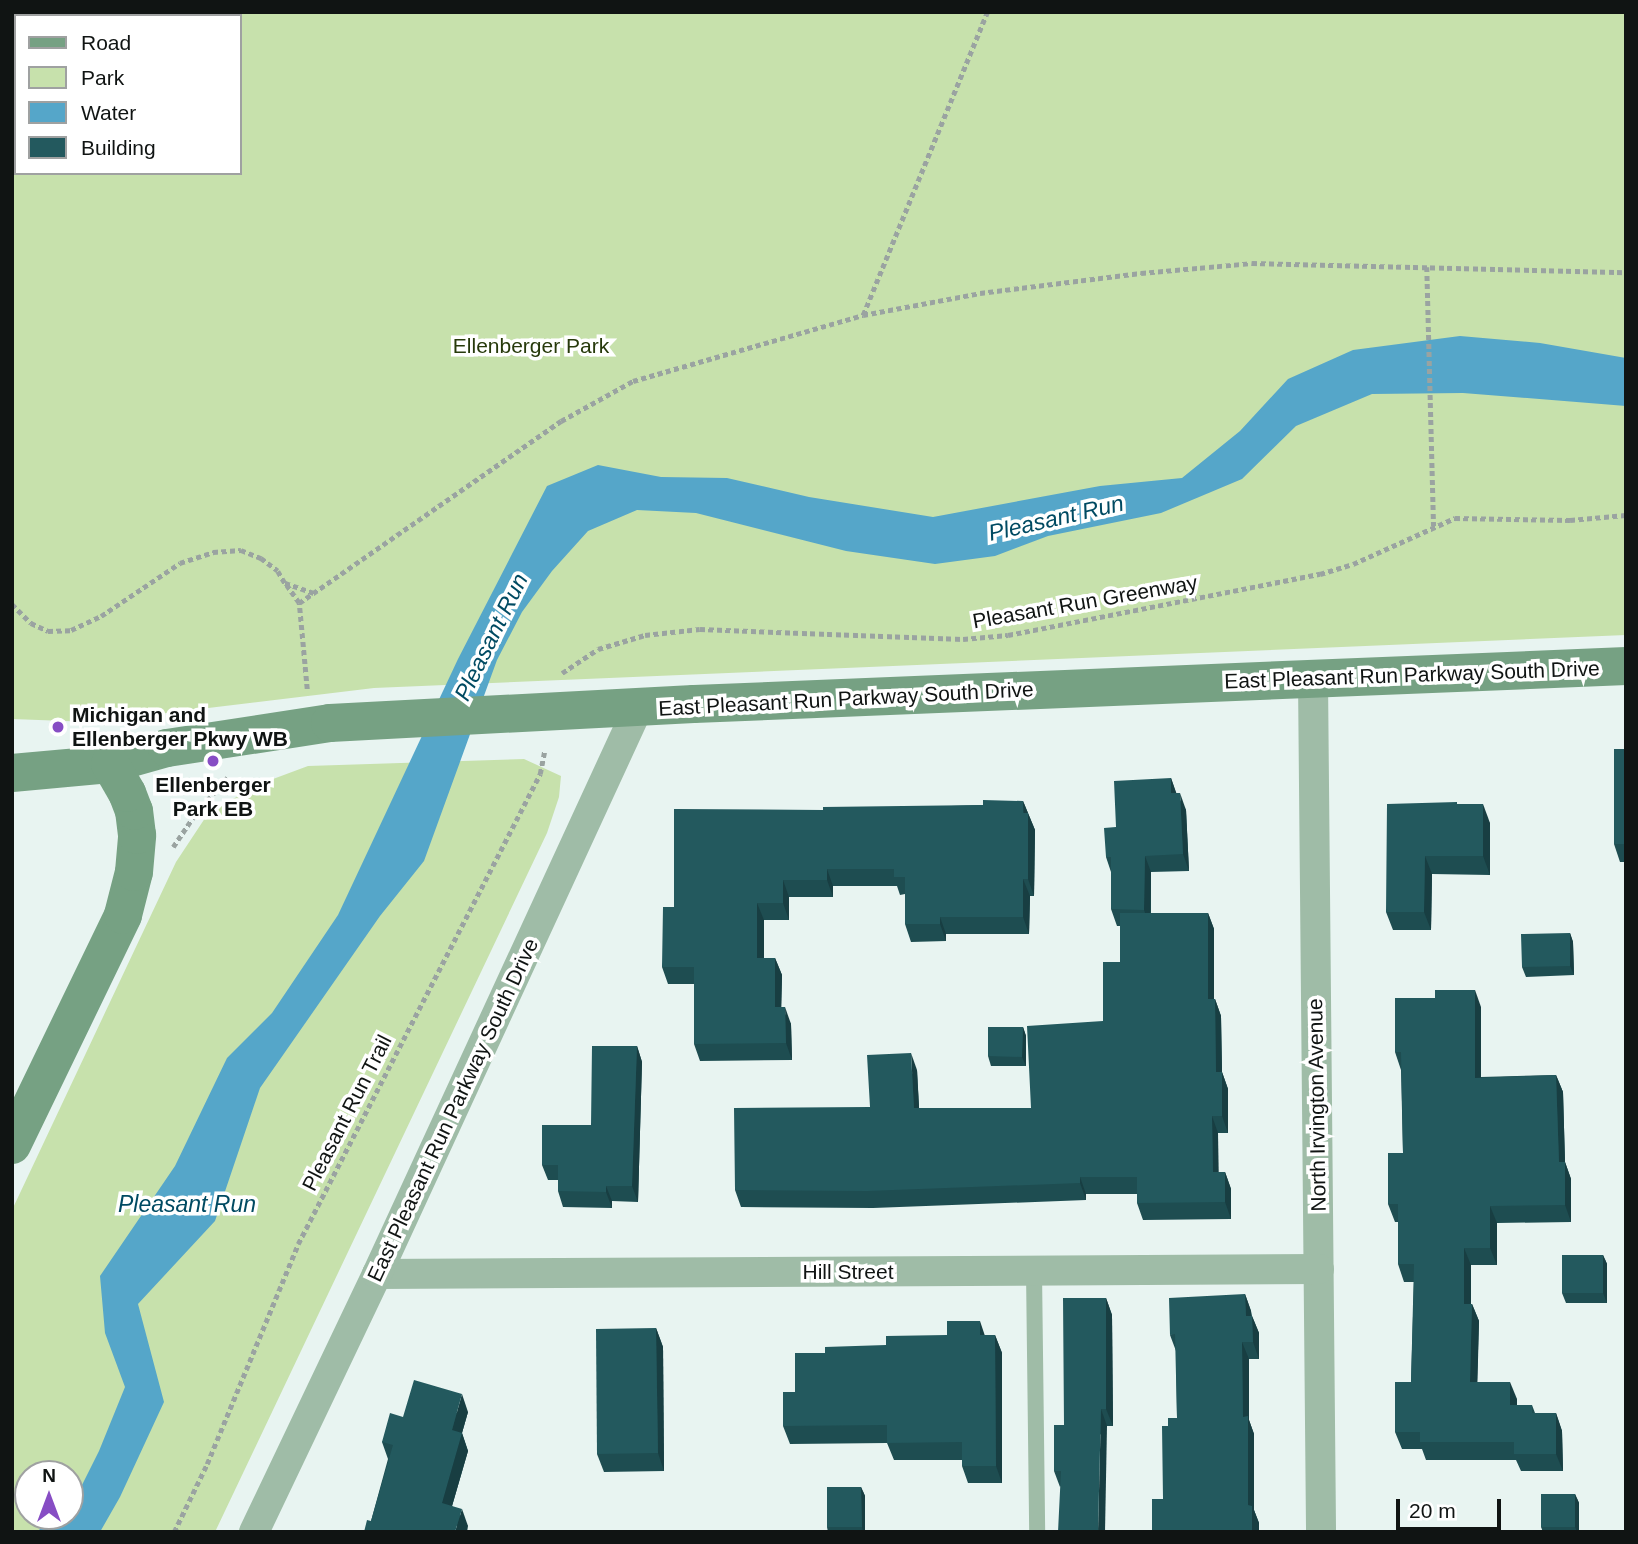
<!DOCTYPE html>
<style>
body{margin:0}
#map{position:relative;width:1638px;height:1544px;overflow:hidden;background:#e8f4f1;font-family:Arial,sans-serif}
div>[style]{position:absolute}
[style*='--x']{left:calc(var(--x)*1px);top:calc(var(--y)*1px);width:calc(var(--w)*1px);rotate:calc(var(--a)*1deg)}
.green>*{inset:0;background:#c7e1ac}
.water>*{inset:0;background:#55a6c9}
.path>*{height:4.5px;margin-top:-2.25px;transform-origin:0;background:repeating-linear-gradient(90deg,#9aa3a1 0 5px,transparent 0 8.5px)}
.service>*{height:16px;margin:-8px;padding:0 8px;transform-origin:8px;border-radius:8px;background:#9fbca7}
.minor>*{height:30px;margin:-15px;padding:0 15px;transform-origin:15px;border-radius:15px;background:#9fbca7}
.secondary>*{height:38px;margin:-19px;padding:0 19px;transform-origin:19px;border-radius:19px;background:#76a183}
.wall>*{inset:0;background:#1e4d51}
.shaded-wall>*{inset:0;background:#183e42}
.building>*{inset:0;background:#23595e}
.dots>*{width:19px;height:19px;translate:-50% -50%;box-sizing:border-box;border:4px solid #fff;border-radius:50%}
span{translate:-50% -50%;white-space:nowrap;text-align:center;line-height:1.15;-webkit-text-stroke:7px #fff;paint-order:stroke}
.park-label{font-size:21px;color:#273a0b}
.street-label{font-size:21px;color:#101413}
.poi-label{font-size:21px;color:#101413;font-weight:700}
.left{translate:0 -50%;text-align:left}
.water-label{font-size:23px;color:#004a62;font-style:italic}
.frame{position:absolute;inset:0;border:14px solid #101413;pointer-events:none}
.legend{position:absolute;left:14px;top:14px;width:228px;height:161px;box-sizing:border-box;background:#fff;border:2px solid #9fa1a1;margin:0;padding:9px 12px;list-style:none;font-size:21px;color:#101413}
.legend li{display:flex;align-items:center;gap:14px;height:35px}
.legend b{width:35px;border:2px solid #9fa1a1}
.north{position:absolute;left:14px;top:1460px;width:70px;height:70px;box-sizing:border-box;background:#fff;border:2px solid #9fa1a1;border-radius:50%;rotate:0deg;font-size:19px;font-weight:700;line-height:28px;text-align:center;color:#101413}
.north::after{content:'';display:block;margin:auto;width:24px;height:32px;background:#874dc4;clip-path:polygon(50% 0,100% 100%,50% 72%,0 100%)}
.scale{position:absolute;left:1396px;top:1499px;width:105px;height:32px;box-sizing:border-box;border:4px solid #101413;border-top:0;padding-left:9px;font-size:21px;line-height:24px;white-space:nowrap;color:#101413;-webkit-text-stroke:5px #fff;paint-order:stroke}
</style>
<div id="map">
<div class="green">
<div style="clip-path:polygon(evenodd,12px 12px,1626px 12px,1626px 635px,374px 688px,92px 722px,12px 719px,12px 12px,16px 16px,240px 16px,240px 173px,16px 173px,16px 16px)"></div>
<div style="clip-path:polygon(evenodd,524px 759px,561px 776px,559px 797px,547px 833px,215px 1532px,12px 1532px,12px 1210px,176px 862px,215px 803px,227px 802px,265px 782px,308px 766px,524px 759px,28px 1474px,70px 1474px,70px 1516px,28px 1516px,28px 1474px)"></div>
</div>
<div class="water">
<div style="clip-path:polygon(1460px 336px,1540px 343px,1626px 358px,1626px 406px,1463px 393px,1372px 394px,1296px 426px,1242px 479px,1161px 513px,1048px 536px,995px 556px,935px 564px,846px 551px,696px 513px,637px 510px,588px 531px,552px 571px,522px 612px,497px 660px,424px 861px,380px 916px,260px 1088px,215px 1221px,138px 1304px,164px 1402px,120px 1497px,100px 1532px,37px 1532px,53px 1516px,70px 1516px,70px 1499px,79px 1491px,99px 1451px,125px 1387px,105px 1333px,100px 1276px,175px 1166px,227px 1058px,272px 1013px,338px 915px,458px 659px,547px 486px,598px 465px,661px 477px,727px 478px,809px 497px,933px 517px,1100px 486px,1182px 478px,1240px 431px,1288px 379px,1353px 350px)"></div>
</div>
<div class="path">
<div style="--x:1427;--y:267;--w:259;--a:88.5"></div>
<div style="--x:863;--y:315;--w:327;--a:-67.7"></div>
<div style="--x:299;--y:603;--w:24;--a:-125"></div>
<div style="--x:285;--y:583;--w:31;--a:19"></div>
<div style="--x:12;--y:604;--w:27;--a:45"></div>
<div style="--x:31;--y:623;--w:19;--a:25"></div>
<div style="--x:48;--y:631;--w:23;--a:-2"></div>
<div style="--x:71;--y:630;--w:33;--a:-25"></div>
<div style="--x:101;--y:616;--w:95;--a:-33.9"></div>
<div style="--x:180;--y:563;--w:35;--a:-18"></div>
<div style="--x:213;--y:552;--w:28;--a:-4"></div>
<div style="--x:241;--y:550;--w:22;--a:22"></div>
<div style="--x:261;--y:558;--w:21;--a:37"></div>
<div style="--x:278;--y:571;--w:14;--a:60"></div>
<div style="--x:562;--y:673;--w:43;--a:-33.7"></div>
<div style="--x:598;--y:649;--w:49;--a:-16.6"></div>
<div style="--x:645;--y:635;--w:55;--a:-6.2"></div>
<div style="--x:700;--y:629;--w:263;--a:2.2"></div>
<div style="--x:963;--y:639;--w:45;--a:-5.1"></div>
<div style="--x:1008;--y:635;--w:318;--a:-11.1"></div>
<div style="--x:1320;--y:574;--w:34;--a:-17"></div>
<div style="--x:1353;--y:564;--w:112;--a:-24.3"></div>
<div style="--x:1455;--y:518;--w:115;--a:1"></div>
<div style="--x:1570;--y:520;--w:56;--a:-5.1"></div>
<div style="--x:307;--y:689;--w:86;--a:-95.3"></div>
<div style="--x:299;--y:603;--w:319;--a:-34.8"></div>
<div style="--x:561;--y:421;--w:82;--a:-29.1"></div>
<div style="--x:633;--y:381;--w:239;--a:-16"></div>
<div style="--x:863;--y:315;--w:119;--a:-10.6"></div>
<div style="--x:980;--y:293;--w:162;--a:-7.1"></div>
<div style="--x:1141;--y:273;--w:111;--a:-5.1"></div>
<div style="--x:1252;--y:263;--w:374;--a:1.4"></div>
<div style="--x:173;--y:847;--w:41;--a:-55.9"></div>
<div style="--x:196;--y:813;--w:48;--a:-48.4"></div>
<div style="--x:174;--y:1532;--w:76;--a:-64.1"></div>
<div style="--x:207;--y:1464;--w:238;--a:-67.5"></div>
<div style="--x:298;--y:1244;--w:529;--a:-62.76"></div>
<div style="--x:540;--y:774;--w:25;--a:-79"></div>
</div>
<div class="service">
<div style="--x:1034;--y:1271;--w:261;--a:89.3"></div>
</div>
<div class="minor">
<div style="--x:1313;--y:679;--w:853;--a:89.46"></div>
<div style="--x:377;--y:1274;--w:942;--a:-0.3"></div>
<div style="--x:254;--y:1532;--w:286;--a:-64.5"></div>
<div style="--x:377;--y:1274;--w:623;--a:-65.24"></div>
</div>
<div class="secondary">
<div style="--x:12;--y:773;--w:98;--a:-5.2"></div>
<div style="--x:110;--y:764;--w:59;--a:-15.7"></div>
<div style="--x:167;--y:748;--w:165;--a:-8.7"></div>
<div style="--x:330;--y:723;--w:364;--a:-3"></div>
<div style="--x:694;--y:704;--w:933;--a:-2.33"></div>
<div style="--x:12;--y:1145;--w:255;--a:-64.2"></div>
<div style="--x:123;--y:915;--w:44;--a:-75.7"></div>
<div style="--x:134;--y:872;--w:37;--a:-85"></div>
<div style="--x:137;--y:835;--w:24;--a:-97"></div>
<div style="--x:134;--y:811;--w:19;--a:-111"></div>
<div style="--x:127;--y:793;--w:34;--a:-120"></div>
</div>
<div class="wall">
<div style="clip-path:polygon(1626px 737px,1626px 862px,1620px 862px,1614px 844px)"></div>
<div style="clip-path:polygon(1171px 778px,1176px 793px,1186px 810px,1189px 871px,1151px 872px,1151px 913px,1208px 913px,1214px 929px,1214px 999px,1215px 999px,1221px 1016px,1222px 1072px,1228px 1089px,1228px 1133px,1218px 1133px,1218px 1172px,1225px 1172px,1231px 1189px,1231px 1219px,1143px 1220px,1137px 1203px,1137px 1194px,1086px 1194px,1086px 1200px,873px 1208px,741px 1207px,735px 1190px,870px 1107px,917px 1070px,919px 1108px,1031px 1108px,1103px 1021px,1120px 962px,1120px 926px,1117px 926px,1111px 909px,1111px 872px,1106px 857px,1116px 827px)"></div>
<div style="clip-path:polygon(1023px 801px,1035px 830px,1034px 896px,1030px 896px,1029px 934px,946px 934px,946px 941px,911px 942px,905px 924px,905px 894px,900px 895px,897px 886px,833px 886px,833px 897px,789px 897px,789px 920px,764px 920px,764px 958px,775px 958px,782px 975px,781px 1007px,791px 1024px,792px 1060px,700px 1061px,694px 1044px,694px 984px,668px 984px,662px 967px,674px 907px,823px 810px,983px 805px)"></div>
<div style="clip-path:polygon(1458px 804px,1490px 823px,1490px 875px,1432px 874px,1431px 930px,1393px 930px,1386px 912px)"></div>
<div style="clip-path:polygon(1570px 933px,1573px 942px,1574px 975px,1526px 977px,1522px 967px)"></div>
<div style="clip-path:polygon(1481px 1007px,1481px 1077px,1556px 1075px,1563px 1092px,1565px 1162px,1571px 1179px,1571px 1222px,1497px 1223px,1497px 1265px,1471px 1265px,1471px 1304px,1472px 1304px,1479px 1321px,1477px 1382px,1517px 1399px,1517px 1405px,1532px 1405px,1535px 1413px,1556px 1413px,1562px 1431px,1563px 1471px,1521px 1471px,1516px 1460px,1426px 1460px,1422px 1449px,1402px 1449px,1395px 1432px,1411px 1382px,1414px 1282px,1404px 1282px,1398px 1264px,1398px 1222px,1395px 1222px,1388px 1204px,1403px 1153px,1401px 1070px,1395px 1052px)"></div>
<div style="clip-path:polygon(1023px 1027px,1026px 1036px,1026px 1066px,991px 1066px,988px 1056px)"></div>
<div style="clip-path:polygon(637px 1046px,642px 1062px,638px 1202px,612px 1201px,612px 1208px,563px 1207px,558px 1191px,558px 1180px,548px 1180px,542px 1165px,591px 1125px)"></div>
<div style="clip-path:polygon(1603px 1255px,1607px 1264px,1607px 1303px,1566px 1303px,1562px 1293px)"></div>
<div style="clip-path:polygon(1245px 1294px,1251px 1311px,1252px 1316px,1259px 1333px,1259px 1359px,1249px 1359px,1249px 1420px,1254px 1434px,1254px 1510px,1259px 1523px,1259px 1532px,1152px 1532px,1163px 1499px,1168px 1426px,1177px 1418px,1176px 1351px,1170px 1335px)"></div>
<div style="clip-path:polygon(1106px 1298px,1112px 1315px,1113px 1426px,1107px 1426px,1060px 1487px,1054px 1471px,1064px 1425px)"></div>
<div style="clip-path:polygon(656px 1328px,663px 1347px,664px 1471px,604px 1472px,597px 1454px)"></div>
<div style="clip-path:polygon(985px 1335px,995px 1335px,1002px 1353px,1002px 1483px,968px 1483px,962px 1466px,962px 1460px,894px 1460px,887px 1443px,790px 1444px,783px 1426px,795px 1392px,825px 1353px)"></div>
<div style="clip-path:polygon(468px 1412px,462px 1433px,468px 1451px,452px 1506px,468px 1526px,371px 1521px,388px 1459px,382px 1442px,403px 1417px)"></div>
<div style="clip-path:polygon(861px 1487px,865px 1496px,865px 1532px,828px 1532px,827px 1527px)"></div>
<div style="clip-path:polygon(1575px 1494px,1579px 1503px,1579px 1532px,1543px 1532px,1541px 1527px)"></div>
</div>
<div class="shaded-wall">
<div style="clip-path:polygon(1171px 778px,1177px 795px,1171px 793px)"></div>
<div style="clip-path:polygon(1180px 793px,1186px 810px,1189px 871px,1183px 854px)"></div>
<div style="clip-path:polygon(1023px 801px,1035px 830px,1034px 896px,1028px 879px)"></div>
<div style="clip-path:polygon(1483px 804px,1490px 823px,1490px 875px,1483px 856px)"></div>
<div style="clip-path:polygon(1145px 856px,1151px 872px,1150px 927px,1144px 910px)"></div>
<div style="clip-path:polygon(1425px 856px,1432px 874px,1431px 930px,1424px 912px)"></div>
<div style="clip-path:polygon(827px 869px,833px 886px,833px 897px,827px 880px)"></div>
<div style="clip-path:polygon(1023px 879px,1030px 896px,1029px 934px,1023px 917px)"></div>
<div style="clip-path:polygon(783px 880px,789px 897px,789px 920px,783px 903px)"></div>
<div style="clip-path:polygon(757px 903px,764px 920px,764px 975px,757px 958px)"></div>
<div style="clip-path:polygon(1208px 913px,1214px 929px,1214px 1016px,1208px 999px)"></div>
<div style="clip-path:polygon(940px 917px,946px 934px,946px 941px,940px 924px)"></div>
<div style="clip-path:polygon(1570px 933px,1573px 942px,1574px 975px,1570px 966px)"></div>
<div style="clip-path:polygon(775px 958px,782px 975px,781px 1024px,775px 1007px)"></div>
<div style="clip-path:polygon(1475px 990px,1481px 1007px,1481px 1095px,1475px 1078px)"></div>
<div style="clip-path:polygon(1215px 999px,1221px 1016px,1222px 1072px,1228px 1089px,1228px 1133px,1222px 1116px,1216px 1072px)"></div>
<div style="clip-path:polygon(785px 1007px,791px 1024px,792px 1060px,786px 1043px)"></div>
<div style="clip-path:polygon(1023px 1027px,1026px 1036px,1026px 1066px,1022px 1057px)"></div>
<div style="clip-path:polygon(637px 1046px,642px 1062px,638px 1202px,632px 1186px)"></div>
<div style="clip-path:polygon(911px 1053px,917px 1070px,920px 1125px,914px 1108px)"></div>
<div style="clip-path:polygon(1556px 1075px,1563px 1092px,1565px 1162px,1571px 1179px,1571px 1222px,1565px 1205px,1559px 1162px)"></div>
<div style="clip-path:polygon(1212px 1116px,1218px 1133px,1219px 1189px,1213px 1172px)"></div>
<div style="clip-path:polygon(1225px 1172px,1231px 1189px,1231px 1219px,1225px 1202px)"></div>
<div style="clip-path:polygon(1080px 1177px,1086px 1194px,1086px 1200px,1080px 1183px)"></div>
<div style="clip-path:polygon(606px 1186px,612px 1201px,612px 1208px,606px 1192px)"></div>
<div style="clip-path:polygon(1490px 1206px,1497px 1223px,1497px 1265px,1490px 1248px)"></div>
<div style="clip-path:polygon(1464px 1248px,1471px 1265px,1471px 1321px,1464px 1304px)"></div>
<div style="clip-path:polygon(1603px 1255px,1607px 1264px,1607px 1303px,1603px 1293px)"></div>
<div style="clip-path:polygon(1245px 1294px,1251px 1311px,1252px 1333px,1246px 1316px)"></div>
<div style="clip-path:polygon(1106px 1298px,1112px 1315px,1113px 1426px,1106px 1409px)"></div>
<div style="clip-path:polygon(1472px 1304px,1479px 1321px,1477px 1399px,1470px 1382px)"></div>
<div style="clip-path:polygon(1252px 1316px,1259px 1333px,1259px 1359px,1253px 1342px)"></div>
<div style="clip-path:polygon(980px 1321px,986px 1339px,980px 1335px)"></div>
<div style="clip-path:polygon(656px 1328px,663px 1347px,664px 1471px,658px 1453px)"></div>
<div style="clip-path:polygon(995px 1335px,1002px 1353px,1002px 1483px,996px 1466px)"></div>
<div style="clip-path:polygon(1242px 1342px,1249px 1359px,1249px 1420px,1254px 1434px,1254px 1510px,1259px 1523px,1259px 1532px,1252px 1532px,1248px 1505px,1243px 1417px)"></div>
<div style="clip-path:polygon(1510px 1382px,1517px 1399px,1517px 1423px,1510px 1405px)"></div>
<div style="clip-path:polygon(462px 1394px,468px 1412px,462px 1433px,468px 1451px,448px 1520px,442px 1503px,452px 1430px)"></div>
<div style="clip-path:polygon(1101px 1409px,1107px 1426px,1105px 1532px,1098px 1532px)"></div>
<div style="clip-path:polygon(1556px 1413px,1562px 1431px,1563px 1471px,1556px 1454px)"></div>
<div style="clip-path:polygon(861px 1487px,865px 1496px,865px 1532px,863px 1532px,862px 1527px)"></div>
<div style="clip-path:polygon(1575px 1494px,1579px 1503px,1579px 1532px,1577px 1532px,1575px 1527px)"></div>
<div style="clip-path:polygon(462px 1509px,468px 1526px,467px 1532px,455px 1532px)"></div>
</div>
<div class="building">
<div style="clip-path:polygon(1624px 737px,1626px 737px,1626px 844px,1614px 844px,1614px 749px,1624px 749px)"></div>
<div style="clip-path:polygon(1171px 778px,1171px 793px,1180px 793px,1183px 854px,1145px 856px,1144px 910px,1111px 909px,1111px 857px,1106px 857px,1104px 828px,1116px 827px,1114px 781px)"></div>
<div style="clip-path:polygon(983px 800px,1023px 801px,1023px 813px,1028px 813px,1028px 879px,1023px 879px,1023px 917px,940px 917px,940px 924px,905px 924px,905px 877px,894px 877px,894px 869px,827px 869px,827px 880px,783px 880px,783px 903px,757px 903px,757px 958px,775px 958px,775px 1007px,785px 1007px,786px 1043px,694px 1044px,694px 967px,662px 967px,663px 907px,674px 907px,674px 809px,823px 810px,823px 807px,983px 805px)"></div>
<div style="clip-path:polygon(1457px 802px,1457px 804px,1483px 804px,1483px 856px,1425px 856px,1424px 912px,1386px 912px,1387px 804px)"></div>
<div style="clip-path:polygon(1120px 913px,1208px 913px,1208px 999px,1215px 999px,1216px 1072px,1222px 1072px,1222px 1116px,1212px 1116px,1213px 1172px,1225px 1172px,1225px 1202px,1137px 1203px,1137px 1177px,1080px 1177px,1080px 1183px,867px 1191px,735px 1190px,734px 1108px,870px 1107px,867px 1055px,911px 1053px,914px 1108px,1031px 1108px,1027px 1026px,1103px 1021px,1103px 962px,1120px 962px)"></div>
<div style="clip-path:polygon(1570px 933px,1570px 966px,1522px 967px,1521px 934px)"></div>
<div style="clip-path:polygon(1624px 977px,1626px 977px,1626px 1007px,1625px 1007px)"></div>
<div style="clip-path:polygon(1435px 990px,1475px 990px,1475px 1078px,1556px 1075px,1559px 1162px,1565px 1162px,1565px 1205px,1490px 1206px,1490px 1248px,1464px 1248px,1464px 1304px,1472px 1304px,1470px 1382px,1510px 1382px,1510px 1405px,1532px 1405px,1532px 1413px,1556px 1413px,1556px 1454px,1514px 1454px,1514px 1442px,1420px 1442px,1420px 1432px,1395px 1432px,1395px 1382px,1411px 1382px,1414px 1264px,1398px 1264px,1398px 1204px,1388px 1204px,1388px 1153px,1403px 1153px,1401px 1052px,1395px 1052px,1395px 998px,1435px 998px)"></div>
<div style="clip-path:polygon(988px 1027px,1023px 1027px,1022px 1057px,988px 1056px)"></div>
<div style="clip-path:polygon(592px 1046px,637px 1046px,632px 1186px,606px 1186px,606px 1192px,558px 1191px,558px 1165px,542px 1165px,542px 1125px,591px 1125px)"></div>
<div style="clip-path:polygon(1562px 1255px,1603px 1255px,1603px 1293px,1562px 1293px)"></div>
<div style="clip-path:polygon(1245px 1294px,1246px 1316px,1252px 1316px,1253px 1342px,1242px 1342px,1243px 1417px,1248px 1416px,1248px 1505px,1252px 1506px,1252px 1532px,1152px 1532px,1152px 1499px,1163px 1499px,1162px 1426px,1168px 1426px,1168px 1418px,1177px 1418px,1175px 1334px,1170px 1335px,1169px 1298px)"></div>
<div style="clip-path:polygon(1063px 1298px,1106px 1298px,1106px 1409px,1101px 1409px,1098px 1532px,1058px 1532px,1061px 1471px,1054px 1471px,1054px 1425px,1064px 1425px)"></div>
<div style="clip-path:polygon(947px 1321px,980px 1321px,980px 1335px,995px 1335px,996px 1466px,962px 1466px,962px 1442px,887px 1443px,887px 1425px,783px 1426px,783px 1392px,795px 1392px,795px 1353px,825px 1353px,825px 1347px,886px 1345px,886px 1336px,947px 1335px)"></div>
<div style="clip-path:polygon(656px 1328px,658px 1453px,597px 1454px,596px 1329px)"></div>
<div style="clip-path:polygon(414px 1380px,462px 1394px,452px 1430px,462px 1433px,442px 1503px,462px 1509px,455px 1532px,364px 1532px,367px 1520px,371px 1521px,393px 1445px,382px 1442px,390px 1413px,403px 1417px)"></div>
<div style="clip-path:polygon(827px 1487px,861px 1487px,862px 1527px,827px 1527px)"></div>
<div style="clip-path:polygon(1541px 1494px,1575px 1494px,1575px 1527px,1541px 1527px)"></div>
<div style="clip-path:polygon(1464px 1530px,1464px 1532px,1405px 1532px,1405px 1531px)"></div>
</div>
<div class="dots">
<div style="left:58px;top:727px;background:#874dc4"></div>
<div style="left:213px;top:761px;background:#874dc4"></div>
</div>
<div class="park-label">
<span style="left:531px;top:346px">Ellenberger Park</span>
</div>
<div class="street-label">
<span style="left:1085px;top:602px;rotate:-10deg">Pleasant Run Greenway</span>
<span style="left:1412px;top:675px;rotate:-2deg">East Pleasant Run Parkway South Drive</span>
<span style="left:846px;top:699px;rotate:-3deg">East Pleasant Run Parkway South Drive</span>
<span style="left:1317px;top:1105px;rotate:-91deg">North Irvington Avenue</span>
<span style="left:453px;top:1110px;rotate:-65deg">East Pleasant Run Parkway South Drive</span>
<span style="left:347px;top:1113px;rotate:-63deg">Pleasant Run Trail</span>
<span style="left:848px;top:1272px">Hill Street</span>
</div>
<div class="poi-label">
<span class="left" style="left:72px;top:727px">Michigan and<br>Ellenberger Pkwy WB</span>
<span style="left:213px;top:797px">Ellenberger<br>Park EB</span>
</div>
<div class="water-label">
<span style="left:1056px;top:518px;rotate:-13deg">Pleasant Run</span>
<span style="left:491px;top:637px;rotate:-64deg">Pleasant Run</span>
<span style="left:187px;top:1204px">Pleasant Run</span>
</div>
<div class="frame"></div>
<ul class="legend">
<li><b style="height:9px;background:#76a183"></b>Road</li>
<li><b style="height:19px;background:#c7e1ac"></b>Park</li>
<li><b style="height:19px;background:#55a6c9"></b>Water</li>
<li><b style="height:19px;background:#23595e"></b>Building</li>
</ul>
<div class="north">N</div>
<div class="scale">20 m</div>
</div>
